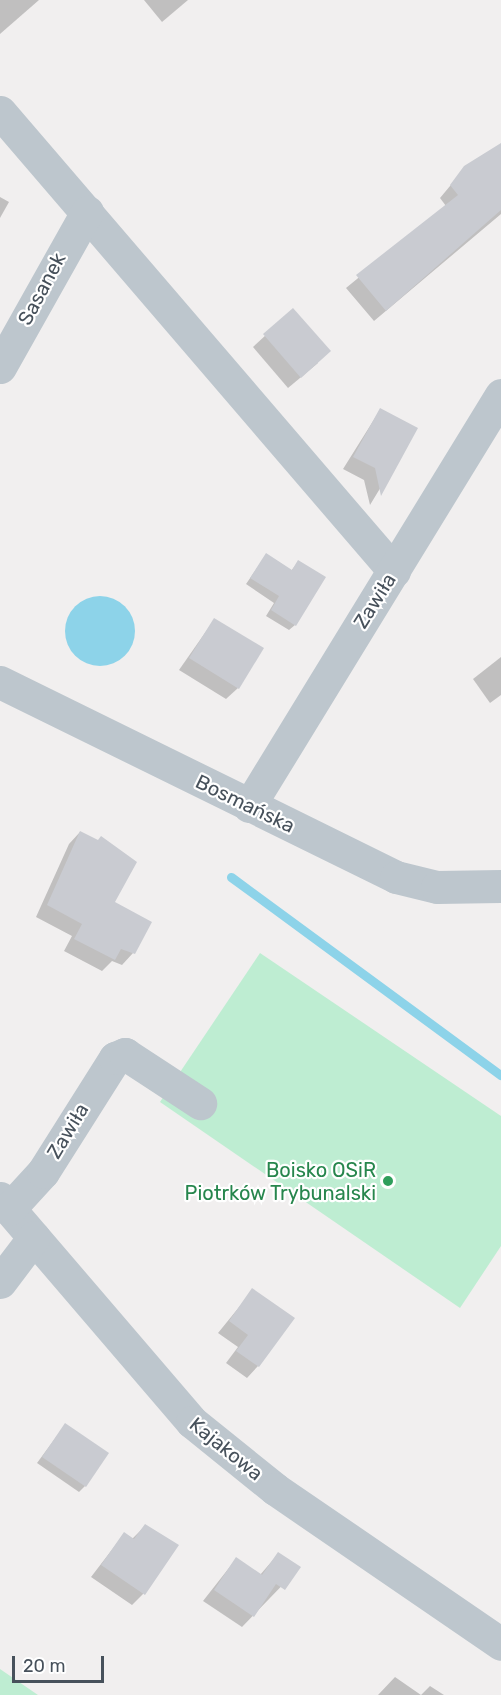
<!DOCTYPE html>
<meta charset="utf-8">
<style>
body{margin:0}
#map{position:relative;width:501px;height:1695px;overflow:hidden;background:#f1efef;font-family:Rubik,sans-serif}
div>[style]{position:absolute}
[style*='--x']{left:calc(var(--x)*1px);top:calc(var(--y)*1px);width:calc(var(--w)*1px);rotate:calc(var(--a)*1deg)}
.green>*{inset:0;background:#beedd2}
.water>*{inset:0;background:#8dd3e9}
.round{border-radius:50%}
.shadow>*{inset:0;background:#0003}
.stream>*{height:9px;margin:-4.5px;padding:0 4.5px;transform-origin:4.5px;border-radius:4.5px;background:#8dd3e9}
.building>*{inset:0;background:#c9cbd1}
.minor>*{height:33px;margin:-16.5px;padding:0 16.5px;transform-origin:16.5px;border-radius:16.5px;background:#bdc6cd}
.dots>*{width:16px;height:16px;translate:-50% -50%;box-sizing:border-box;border:3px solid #fff;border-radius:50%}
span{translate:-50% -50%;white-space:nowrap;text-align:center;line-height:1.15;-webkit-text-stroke:4.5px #fff;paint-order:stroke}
.street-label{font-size:20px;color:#47515b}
.leisure-label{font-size:20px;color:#27864d}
.right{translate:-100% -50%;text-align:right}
.scale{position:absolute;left:12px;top:1656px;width:92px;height:27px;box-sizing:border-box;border:3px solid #47515b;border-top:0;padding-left:8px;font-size:18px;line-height:21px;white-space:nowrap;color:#47515b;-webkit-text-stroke:4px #fff;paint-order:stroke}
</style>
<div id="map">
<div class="green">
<div style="clip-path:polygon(260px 953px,501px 1116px,501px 1246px,460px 1308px,160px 1102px)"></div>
<div style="clip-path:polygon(0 1669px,38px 1695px,0 1695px)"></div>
</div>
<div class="water">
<div class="round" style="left:65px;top:596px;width:70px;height:70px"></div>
</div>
<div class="shadow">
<div style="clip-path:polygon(0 0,39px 0,0 34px)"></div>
<div style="clip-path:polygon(144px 0,188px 0,162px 22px)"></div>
<div style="clip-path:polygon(501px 148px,501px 214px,374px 321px,346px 288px,446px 206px,440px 198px,465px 168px)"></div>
<div style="clip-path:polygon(0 197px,9px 202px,0 218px)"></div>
<div style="clip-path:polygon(293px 310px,318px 363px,288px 388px,253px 347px)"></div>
<div style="clip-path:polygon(380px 410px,416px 429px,370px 505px,364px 480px,343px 469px)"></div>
<div style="clip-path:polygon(266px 555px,291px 571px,298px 562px,295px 625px,289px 630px,266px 616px,274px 603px,246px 584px)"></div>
<div style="clip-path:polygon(214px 620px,238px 688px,226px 699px,179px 670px)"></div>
<div style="clip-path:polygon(501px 657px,501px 695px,490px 703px,473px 679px)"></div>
<div style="clip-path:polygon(80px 832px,133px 953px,122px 965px,112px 961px,102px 971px,64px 951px,72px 936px,36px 917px,69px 844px)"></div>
<div style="clip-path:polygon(253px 1290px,258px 1366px,247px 1378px,226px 1363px,238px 1347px,218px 1333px)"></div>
<div style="clip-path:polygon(65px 1425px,85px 1486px,79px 1492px,37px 1463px)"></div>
<div style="clip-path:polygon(145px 1526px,143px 1594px,132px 1605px,91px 1577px,124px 1534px,132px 1539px)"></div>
<div style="clip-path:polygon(278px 1554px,299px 1568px,242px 1627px,203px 1601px,236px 1559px,260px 1575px)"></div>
<div style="clip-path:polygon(395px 1677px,421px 1695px,430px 1686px,444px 1695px,378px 1695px)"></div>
</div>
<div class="stream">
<div style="--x:231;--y:877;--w:335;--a:36.3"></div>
</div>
<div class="building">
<div style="clip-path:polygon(501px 143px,501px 210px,386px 311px,356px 275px,458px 195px,450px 185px,464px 166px)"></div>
<div style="clip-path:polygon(293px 308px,331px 351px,301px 378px,263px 334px)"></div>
<div style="clip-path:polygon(380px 408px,418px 428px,381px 496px,375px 468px,353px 457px)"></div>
<div style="clip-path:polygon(266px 553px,292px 570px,298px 560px,326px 577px,296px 626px,271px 610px,279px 596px,250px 578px)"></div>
<div style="clip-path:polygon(214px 618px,264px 648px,239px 689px,189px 658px)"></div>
<div style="clip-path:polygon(80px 831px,98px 840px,101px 836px,137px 862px,115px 902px,152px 922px,135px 954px,121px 949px,115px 960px,74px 939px,82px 924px,47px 905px)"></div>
<div style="clip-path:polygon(252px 1288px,295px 1318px,259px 1367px,236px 1351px,248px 1335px,229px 1321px)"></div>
<div style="clip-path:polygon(65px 1423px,109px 1453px,86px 1487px,42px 1457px)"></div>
<div style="clip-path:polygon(145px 1524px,179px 1545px,145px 1595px,101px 1565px,124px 1532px,134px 1539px)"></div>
<div style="clip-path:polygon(278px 1552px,301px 1567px,285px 1590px,276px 1584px,254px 1617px,214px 1590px,236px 1557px,274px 1583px,262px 1575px)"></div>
</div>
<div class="minor">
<div style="--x:0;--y:112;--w:605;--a:49.36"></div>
<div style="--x:0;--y:367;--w:178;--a:-60.7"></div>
<div style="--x:0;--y:682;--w:441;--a:26.2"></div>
<div style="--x:396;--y:877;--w:42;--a:13.7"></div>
<div style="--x:437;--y:887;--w:64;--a:-0.9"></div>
<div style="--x:249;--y:806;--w:482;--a:-58.5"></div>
<div style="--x:0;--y:1198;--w:295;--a:49.4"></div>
<div style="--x:192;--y:1422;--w:107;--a:38.9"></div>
<div style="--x:275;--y:1489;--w:274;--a:34.4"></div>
<div style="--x:9;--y:1209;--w:50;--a:-47.4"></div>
<div style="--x:43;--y:1172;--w:135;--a:-57.7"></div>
<div style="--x:115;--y:1058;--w:11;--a:-22"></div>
<div style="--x:125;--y:1054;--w:90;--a:33.2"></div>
<div style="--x:0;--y:1282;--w:56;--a:-52.9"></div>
</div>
<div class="dots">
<div style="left:388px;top:1181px;background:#2e9e5b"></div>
</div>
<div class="street-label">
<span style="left:42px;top:289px;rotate:-62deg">Sasanek</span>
<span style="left:375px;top:601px;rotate:-58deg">Zawiła</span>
<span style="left:245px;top:804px;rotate:26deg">Bosmańska</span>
<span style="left:68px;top:1131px;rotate:-59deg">Zawiła</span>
<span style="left:226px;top:1449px;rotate:39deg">Kajakowa</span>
</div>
<div class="leisure-label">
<span class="right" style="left:376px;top:1182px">Boisko OSiR<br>Piotrków Trybunalski</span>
</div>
<div class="scale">20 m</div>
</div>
